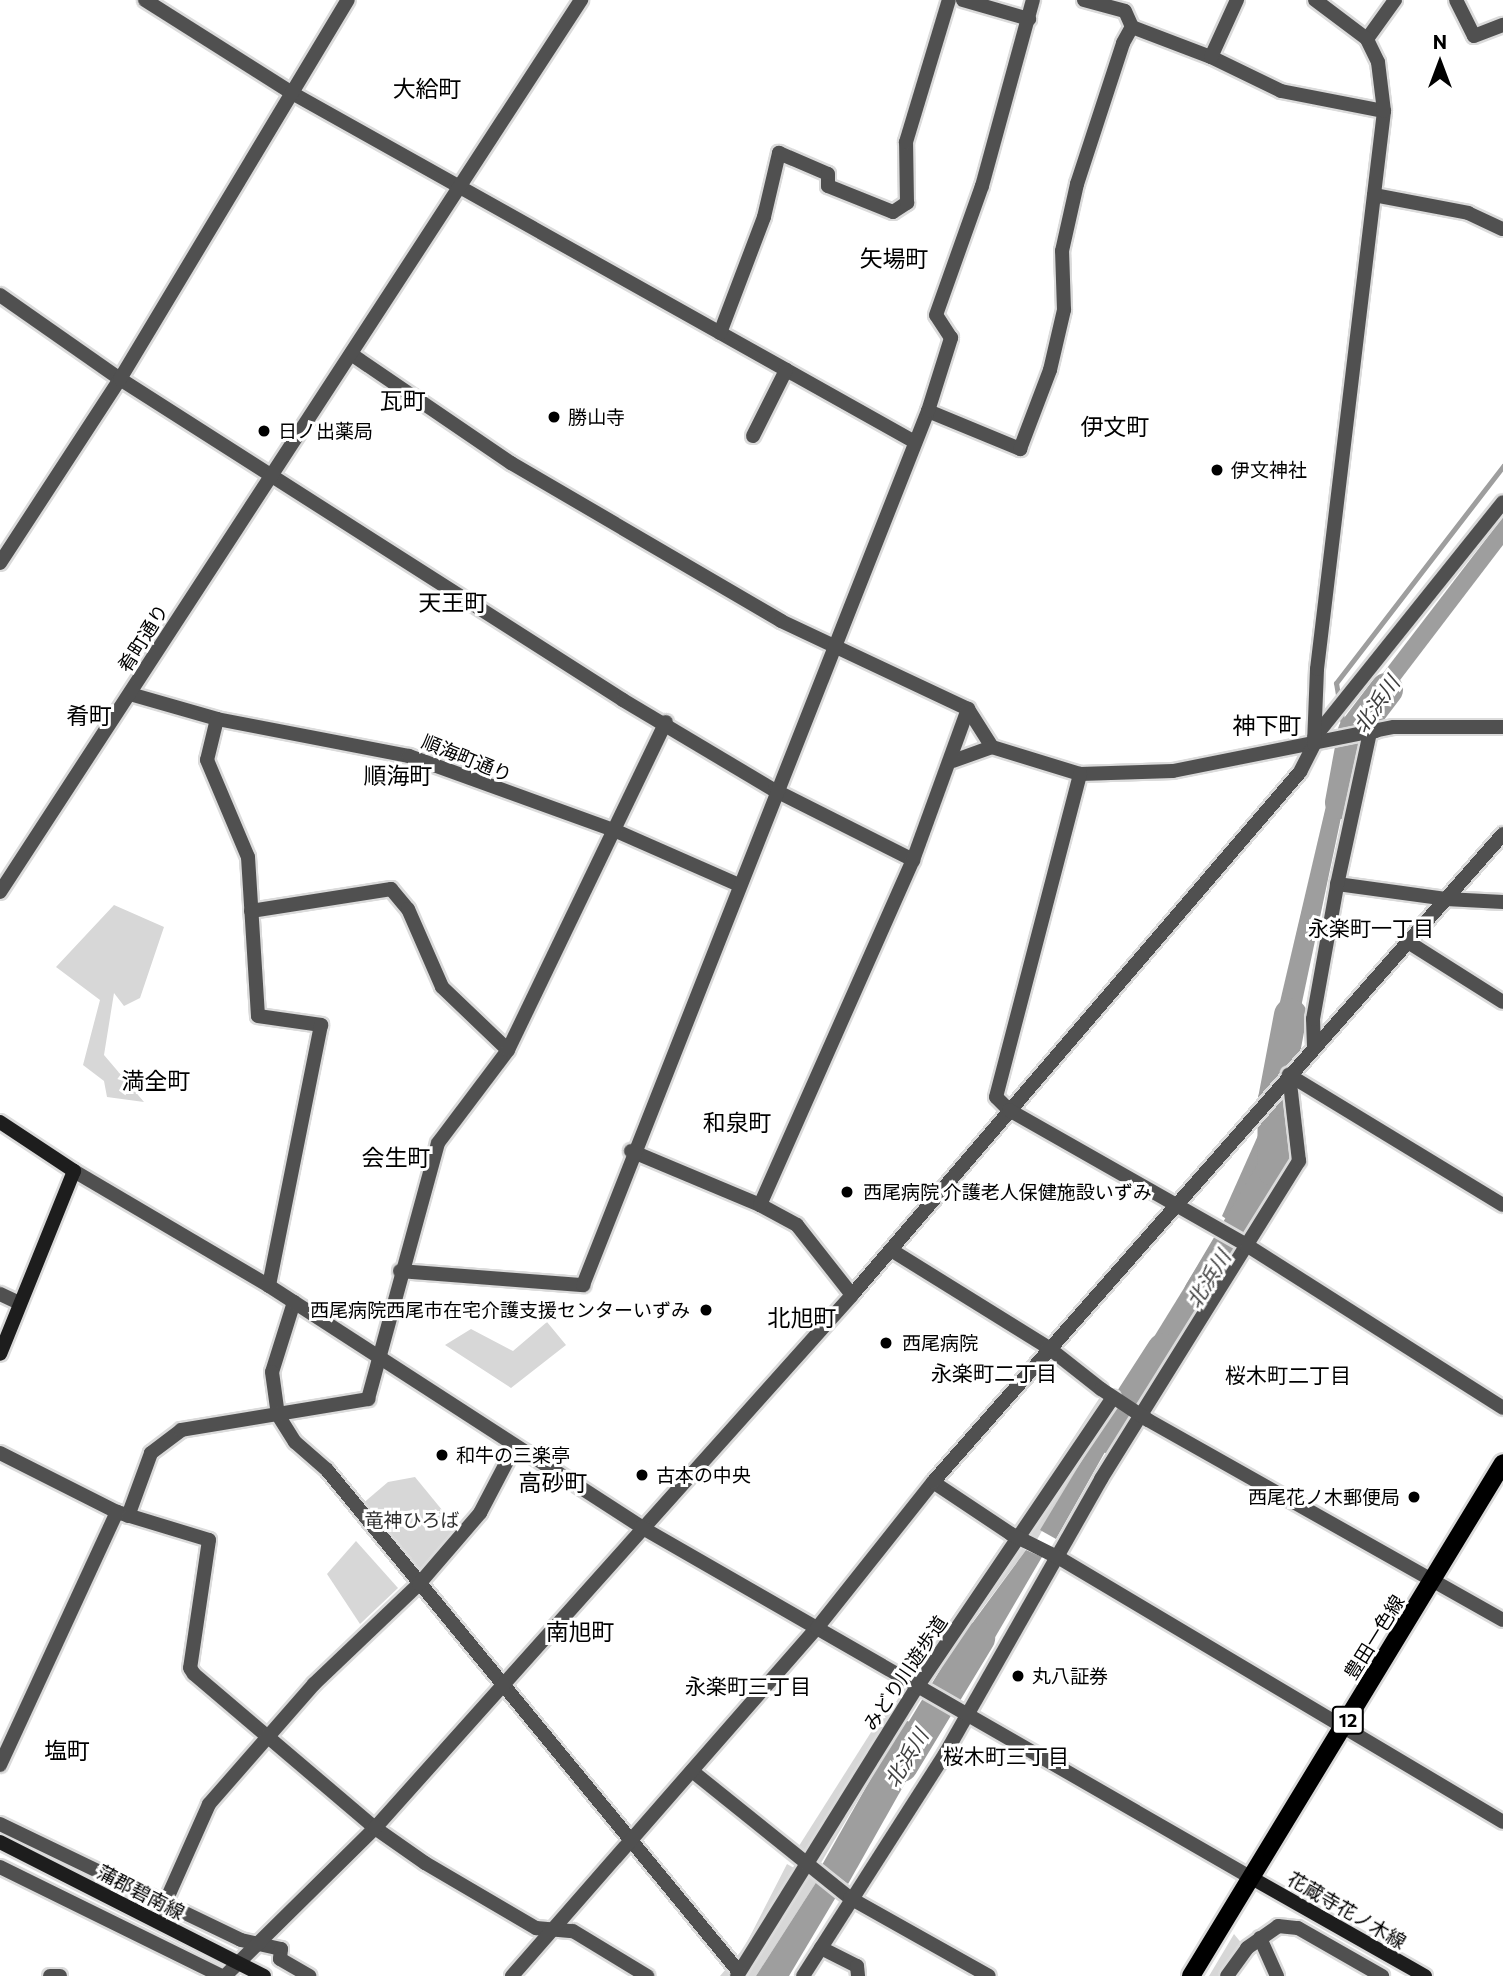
<!DOCTYPE html>
<meta charset="utf-8">
<style>
body{margin:0}
#map{position:relative;width:1503px;height:1976px;overflow:hidden;background:#fff;font-family:Commissioner,"Noto Sans JP",sans-serif}
div>[style]{position:absolute}
[style*='--x']{left:calc(var(--x)*1px);top:calc(var(--y)*1px);width:calc(var(--w)*1px);rotate:calc(var(--a)*1deg)}
.green>*{inset:0;background:#d7d7d7}
.water>*{inset:0;background:#9e9e9e}
.stream>*{height:5px;margin:-2.5px;padding:0 2.5px;transform-origin:2.5px;border-radius:2.5px;background:#9e9e9e}
.river>*{height:33px;margin:-16.5px;padding:0 16.5px;transform-origin:16.5px;border-radius:16.5px;background:#9e9e9e}
.roads{filter:drop-shadow(2px 0 #dbdbdb) drop-shadow(-2px 0 #dbdbdb) drop-shadow(0 2px #dbdbdb) drop-shadow(0 -2px #dbdbdb)}
.pedestrian>*{height:14px;margin:-7px;padding:0 7px;transform-origin:7px;border-radius:7px;background:#505050}
.minor>*{height:14px;margin:-7px;padding:0 7px;transform-origin:7px;border-radius:7px;background:#505050}
.tertiary>*{height:14px;margin:-7px;padding:0 7px;transform-origin:7px;border-radius:7px;background:#505050}
.secondary>*{height:14px;margin:-7px;padding:0 7px;transform-origin:7px;border-radius:7px;background:#1d1d1d}
.primary>*{height:18px;margin:-9px;padding:0 9px;transform-origin:9px;border-radius:9px;background:#000}
.minor-bridge>*{height:14px;margin:-7px;padding:0 7px;transform-origin:7px;border-radius:7px;background:#505050}
.dots>*{width:19px;height:19px;translate:-50% -50%;box-sizing:border-box;border:4px solid #fff;border-radius:50%}
span{translate:-50% -50%;white-space:nowrap;text-align:center;line-height:1.15;-webkit-text-stroke:6px #fff;paint-order:stroke}
.shield-label span{padding:2px 5px;background:#fff;border:2px solid;border-radius:5px;-webkit-text-stroke-width:0}
.shield-label{font-size:18px;color:#000;font-weight:700}
.poi-label{font-size:19px;color:#000}
.left{translate:0 -50%;text-align:left}
.right{translate:-100% -50%;text-align:right}
.street-label{font-size:19px;color:#000}
.park-label{font-size:19px;color:#2e2e2e}
.water-label{font-size:21px;color:#3f3f3f;font-style:italic}
.neighbourhood-label{font-size:21px;color:#000}
.quarter-label{font-size:23px;color:#000}
.north{position:absolute;left:1405px;top:28px;width:70px;height:70px;-webkit-text-stroke:5px #fff;paint-order:stroke;rotate:0deg;font-size:19px;font-weight:700;line-height:28px;text-align:center;color:#000}
.north::after{content:'';display:block;margin:auto;width:24px;height:32px;background:#000;clip-path:polygon(50% 0,100% 100%,50% 72%,0 100%)}
</style>
<div id="map">
<div class="green">
<div style="clip-path:polygon(114px 905px,164px 927px,140px 998px,124px 1006px,114px 993px,104px 1055px,144px 1102px,107px 1097px,104px 1081px,83px 1065px,100px 1000px,56px 967px)"></div>
<div style="clip-path:polygon(547px 1322px,566px 1345px,511px 1388px,445px 1345px,471px 1329px,513px 1351px)"></div>
<div style="clip-path:polygon(1102px 1394px,1116px 1404px,1035px 1543px,1016px 1526px)"></div>
<div style="clip-path:polygon(415px 1477px,456px 1527px,419px 1574px,361px 1505px,388px 1482px)"></div>
<div style="clip-path:polygon(1007px 1537px,1026px 1550px,936px 1670px,923px 1660px)"></div>
<div style="clip-path:polygon(356px 1541px,398px 1588px,360px 1624px,327px 1574px)"></div>
<div style="clip-path:polygon(887px 1707px,905px 1720px,818px 1868px,797px 1849px)"></div>
<div style="clip-path:polygon(787px 1864px,817px 1881px,756px 1976px,720px 1976px,744px 1948px)"></div>
<div style="clip-path:polygon(1234px 1934px,1243px 1945px,1224px 1976px,1209px 1976px)"></div>
</div>
<div class="water">
<div style="clip-path:polygon(1503px 517px,1503px 545px,1365px 726px,1347px 720px)"></div>
<div style="clip-path:polygon(1354px 756px,1293px 1045px,1264px 1070px,1337px 759px)"></div>
<div style="clip-path:polygon(1288px 1102px,1284px 1164px,1245px 1232px,1222px 1216px,1264px 1122px)"></div>
<div style="clip-path:polygon(1210px 1246px,1231px 1256px,1147px 1392px,1128px 1379px)"></div>
<div style="clip-path:polygon(1116px 1404px,1128px 1411px,1056px 1539px,1040px 1530px)"></div>
<div style="clip-path:polygon(1026px 1550px,1042px 1557px,969px 1682px,940px 1667px)"></div>
<div style="clip-path:polygon(904px 1720px,935px 1730px,848px 1884px,822px 1865px)"></div>
<div style="clip-path:polygon(817px 1881px,836px 1897px,789px 1976px,756px 1976px)"></div>
</div>
<div class="stream">
<div style="--x:1349;--y:762;--w:80;--a:-99.3"></div>
<div style="--x:1336;--y:683;--w:274;--a:-52.4"></div>
</div>
<div class="river">
<div style="--x:1341;--y:802;--w:72;--a:-79.6"></div>
<div style="--x:1354;--y:731;--w:53;--a:-52.7"></div>
<div style="--x:1200;--y:1292;--w:143;--a:-59.3"></div>
<div style="--x:1273;--y:1169;--w:70;--a:-89.2"></div>
<div style="--x:1274;--y:1099;--w:86;--a:-79.3"></div>
<div style="--x:1107;--y:1436;--w:103;--a:-57.2"></div>
<div style="--x:901;--y:1765;--w:149;--a:-58.8"></div>
</div>
<div class="roads">
<div class="pedestrian">
<div style="--x:0;--y:1824;--w:267;--a:25.7"></div>
<div style="--x:241;--y:1940;--w:41;--a:12.7"></div>
<div style="--x:281;--y:1949;--w:10;--a:96"></div>
<div style="--x:280;--y:1959;--w:34;--a:30"></div>
<div style="--x:0;--y:1867;--w:247;--a:26.2"></div>
<div style="--x:1260;--y:1938;--w:42;--a:65.9"></div>
<div style="--x:737;--y:1976;--w:344;--a:-58.1"></div>
<div style="--x:919;--y:1684;--w:346;--a:-55.9"></div>
<div style="--x:1227;--y:1976;--w:34;--a:-54"></div>
<div style="--x:1247;--y:1948;--w:38;--a:-35"></div>
<div style="--x:1278;--y:1926;--w:20;--a:6"></div>
<div style="--x:1298;--y:1928;--w:97;--a:29.7"></div>
</div>
<div class="minor">
<div style="--x:145;--y:0;--w:174;--a:32.3"></div>
<div style="--x:292;--y:93;--w:714;--a:29.26"></div>
<div style="--x:963;--y:0;--w:69;--a:16.1"></div>
<div style="--x:1084;--y:0;--w:42;--a:15"></div>
<div style="--x:1125;--y:11;--w:17;--a:66"></div>
<div style="--x:1456;--y:0;--w:40;--a:63.4"></div>
<div style="--x:1474;--y:36;--w:31;--a:-21"></div>
<div style="--x:1367;--y:39;--w:48;--a:-54.3"></div>
<div style="--x:1211;--y:57;--w:78;--a:25.9"></div>
<div style="--x:1281;--y:91;--w:105;--a:11"></div>
<div style="--x:1374;--y:195;--w:96;--a:10.8"></div>
<div style="--x:1468;--y:213;--w:38;--a:25"></div>
<div style="--x:0;--y:295;--w:146;--a:35"></div>
<div style="--x:120;--y:379;--w:597;--a:32.54"></div>
<div style="--x:623;--y:700;--w:176;--a:30.8"></div>
<div style="--x:774;--y:790;--w:156;--a:26.7"></div>
<div style="--x:720;--y:333;--w:124;--a:-69.2"></div>
<div style="--x:764;--y:217;--w:66;--a:-76.8"></div>
<div style="--x:779;--y:153;--w:53;--a:23.2"></div>
<div style="--x:828;--y:174;--w:12;--a:90"></div>
<div style="--x:828;--y:186;--w:70;--a:21.8"></div>
<div style="--x:893;--y:212;--w:17;--a:-33"></div>
<div style="--x:907;--y:203;--w:61;--a:-90.9"></div>
<div style="--x:906;--y:142;--w:148;--a:-73.2"></div>
<div style="--x:351;--y:354;--w:194;--a:34.3"></div>
<div style="--x:511;--y:463;--w:313;--a:30.3"></div>
<div style="--x:781;--y:621;--w:207;--a:25.2"></div>
<div style="--x:968;--y:709;--w:45;--a:57.7"></div>
<div style="--x:992;--y:747;--w:92;--a:17.1"></div>
<div style="--x:1080;--y:774;--w:93;--a:-1.8"></div>
<div style="--x:1173;--y:771;--w:225;--a:-11.3"></div>
<div style="--x:1394;--y:727;--w:109;--a:0"></div>
<div style="--x:928;--y:411;--w:100;--a:22.4"></div>
<div style="--x:1020;--y:449;--w:85;--a:-69.2"></div>
<div style="--x:1050;--y:370;--w:62;--a:-76.9"></div>
<div style="--x:1064;--y:310;--w:59;--a:-91.9"></div>
<div style="--x:1062;--y:251;--w:69;--a:-77.4"></div>
<div style="--x:1077;--y:184;--w:148;--a:-71.9"></div>
<div style="--x:1123;--y:43;--w:18;--a:-61"></div>
<div style="--x:1132;--y:27;--w:85;--a:20.8"></div>
<div style="--x:1211;--y:57;--w:63;--a:-65.5"></div>
<div style="--x:753;--y:436;--w:74;--a:-63.4"></div>
<div style="--x:130;--y:694;--w:91;--a:16"></div>
<div style="--x:217;--y:719;--w:196;--a:10.9"></div>
<div style="--x:409;--y:756;--w:220;--a:19.9"></div>
<div style="--x:616;--y:831;--w:132;--a:23.7"></div>
<div style="--x:217;--y:719;--w:42;--a:103.7"></div>
<div style="--x:207;--y:760;--w:105;--a:67.1"></div>
<div style="--x:248;--y:857;--w:159;--a:86.4"></div>
<div style="--x:258;--y:1016;--w:64;--a:8.1"></div>
<div style="--x:321;--y:1025;--w:266;--a:101.3"></div>
<div style="--x:1314;--y:738;--w:302;--a:-51.3"></div>
<div style="--x:953;--y:761;--w:41;--a:-19.7"></div>
<div style="--x:1337;--y:884;--w:110;--a:7.8"></div>
<div style="--x:0;--y:892;--w:1065;--a:-56.92"></div>
<div style="--x:251;--y:911;--w:142;--a:-8.9"></div>
<div style="--x:391;--y:889;--w:26;--a:50"></div>
<div style="--x:408;--y:909;--w:85;--a:66.4"></div>
<div style="--x:442;--y:987;--w:91;--a:43.7"></div>
<div style="--x:1408;--y:942;--w:112;--a:32.3"></div>
<div style="--x:1314;--y:1047;--w:28;--a:-92"></div>
<div style="--x:1313;--y:1019;--w:136;--a:-79.8"></div>
<div style="--x:1337;--y:885;--w:157;--a:-77.8"></div>
<div style="--x:1370;--y:732;--w:6;--a:-9"></div>
<div style="--x:1289;--y:1075;--w:250;--a:31.3"></div>
<div style="--x:1009;--y:1110;--w:18;--a:-135"></div>
<div style="--x:996;--y:1097;--w:334;--a:-75.4"></div>
<div style="--x:631;--y:1151;--w:140;--a:22.7"></div>
<div style="--x:891;--y:1250;--w:186;--a:31.8"></div>
<div style="--x:1049;--y:1348;--w:66;--a:38.3"></div>
<div style="--x:400;--y:1271;--w:184;--a:4.4"></div>
<div style="--x:583;--y:1285;--w:940;--a:-68.46"></div>
<div style="--x:928;--y:411;--w:77;--a:-72.5"></div>
<div style="--x:951;--y:338;--w:27;--a:-123"></div>
<div style="--x:936;--y:315;--w:137;--a:-70.4"></div>
<div style="--x:982;--y:186;--w:193;--a:-74.7"></div>
<div style="--x:0;--y:1294;--w:21;--a:25"></div>
<div style="--x:852;--y:1295;--w:89;--a:-128.2"></div>
<div style="--x:797;--y:1225;--w:42;--a:-151.6"></div>
<div style="--x:760;--y:1205;--w:377;--a:-66.1"></div>
<div style="--x:913;--y:860;--w:161;--a:-70"></div>
<div style="--x:294;--y:1302;--w:73;--a:107.4"></div>
<div style="--x:272;--y:1372;--w:43;--a:82.1"></div>
<div style="--x:278;--y:1415;--w:32;--a:58"></div>
<div style="--x:295;--y:1442;--w:43;--a:41.2"></div>
<div style="--x:327;--y:1470;--w:649;--a:50.62"></div>
<div style="--x:1148;--y:1420;--w:407;--a:29.4"></div>
<div style="--x:0;--y:1453;--w:131;--a:26.8"></div>
<div style="--x:117;--y:1512;--w:96;--a:16.9"></div>
<div style="--x:209;--y:1540;--w:129;--a:98.4"></div>
<div style="--x:190;--y:1668;--w:7;--a:56"></div>
<div style="--x:194;--y:1674;--w:238;--a:40.4"></div>
<div style="--x:375;--y:1828;--w:61;--a:35"></div>
<div style="--x:425;--y:1863;--w:129;--a:30.4"></div>
<div style="--x:536;--y:1928;--w:37;--a:5"></div>
<div style="--x:573;--y:1931;--w:87;--a:31.3"></div>
<div style="--x:933;--y:1482;--w:94;--a:33.7"></div>
<div style="--x:128;--y:1516;--w:67;--a:-69.9"></div>
<div style="--x:151;--y:1453;--w:38;--a:-37"></div>
<div style="--x:181;--y:1430;--w:190;--a:-9.4"></div>
<div style="--x:368;--y:1399;--w:265;--a:-74.7"></div>
<div style="--x:438;--y:1143;--w:116;--a:-53"></div>
<div style="--x:508;--y:1050;--w:364;--a:-64.3"></div>
<div style="--x:1061;--y:1559;--w:514;--a:30.75"></div>
<div style="--x:0;--y:1765;--w:279;--a:-65.2"></div>
<div style="--x:692;--y:1771;--w:203;--a:38.8"></div>
<div style="--x:850;--y:1898;--w:159;--a:29.3"></div>
<div style="--x:157;--y:1921;--w:128;--a:-66"></div>
<div style="--x:209;--y:1804;--w:159;--a:-48.8"></div>
<div style="--x:314;--y:1684;--w:145;--a:-43.6"></div>
<div style="--x:419;--y:1584;--w:94;--a:-49.3"></div>
<div style="--x:480;--y:1513;--w:76;--a:-62.4"></div>
<div style="--x:821;--y:1948;--w:40;--a:26.6"></div>
<div style="--x:857;--y:1966;--w:10;--a:84"></div>
<div style="--x:50;--y:1976;--w:10;--a:0"></div>
<div style="--x:225;--y:1976;--w:211;--a:-44.6"></div>
<div style="--x:375;--y:1828;--w:715;--a:-48.17"></div>
<div style="--x:852;--y:1295;--w:689;--a:-49.42"></div>
<div style="--x:1300;--y:772;--w:31;--a:-63"></div>
<div style="--x:1314;--y:744;--w:75;--a:-87.7"></div>
<div style="--x:1317;--y:669;--w:562;--a:-83.15"></div>
<div style="--x:1384;--y:111;--w:49;--a:-97"></div>
<div style="--x:1378;--y:62;--w:25;--a:-116"></div>
<div style="--x:1367;--y:39;--w:65;--a:-143.1"></div>
<div style="--x:512;--y:1976;--w:463;--a:-48.8"></div>
<div style="--x:803;--y:1976;--w:264;--a:-57.4"></div>
<div style="--x:945;--y:1754;--w:316;--a:-60.4"></div>
<div style="--x:1101;--y:1479;--w:375;--a:-58.1"></div>
<div style="--x:1299;--y:1161;--w:87;--a:-96.6"></div>
</div>
<div class="tertiary">
<div style="--x:0;--y:563;--w:220;--a:-56.9"></div>
<div style="--x:120;--y:379;--w:442;--a:-59"></div>
<div style="--x:1446;--y:899;--w:57;--a:3"></div>
<div style="--x:1009;--y:1110;--w:275;--a:29.6"></div>
<div style="--x:1248;--y:1246;--w:302;--a:32.4"></div>
<div style="--x:74;--y:1171;--w:226;--a:30.5"></div>
<div style="--x:269;--y:1286;--w:443;--a:32.9"></div>
<div style="--x:641;--y:1527;--w:702;--a:29.89"></div>
<div style="--x:817;--y:1628;--w:186;--a:-51.5"></div>
<div style="--x:933;--y:1482;--w:863;--a:-48.66"></div>
</div>
<div class="secondary">
<div style="--x:0;--y:1122;--w:89;--a:33.5"></div>
<div style="--x:74;--y:1171;--w:197;--a:112"></div>
<div style="--x:0;--y:1842;--w:296;--a:26.9"></div>
<div style="--x:1250;--y:1877;--w:201;--a:29.5"></div>
</div>
<div class="primary">
<div style="--x:1191;--y:1976;--w:600;--a:-58.69"></div>
</div>
</div>
<div class="minor-bridge">
<div style="--x:1101;--y:1389;--w:56;--a:33.4"></div>
<div style="--x:1011;--y:1534;--w:56;--a:26.6"></div>
</div>
<div class="dots">
<div style="left:554px;top:417px;background:#000"></div>
<div style="left:264px;top:431px;background:#000"></div>
<div style="left:1217px;top:470px;background:#000"></div>
<div style="left:847px;top:1192px;background:#000"></div>
<div style="left:706px;top:1310px;background:#000"></div>
<div style="left:886px;top:1343px;background:#000"></div>
<div style="left:442px;top:1455px;background:#000"></div>
<div style="left:642px;top:1475px;background:#000"></div>
<div style="left:1414px;top:1497px;background:#000"></div>
<div style="left:1018px;top:1676px;background:#000"></div>
</div>
<div class="shield-label">
<span style="left:1348px;top:1720px">12</span>
</div>
<div class="poi-label">
<span class="left" style="left:568px;top:417px">勝山寺</span>
<span class="left" style="left:278px;top:431px">日ノ出薬局</span>
<span class="left" style="left:1231px;top:470px">伊文神社</span>
<span class="left" style="left:863px;top:1192px">西尾病院 介護老人保健施設いずみ</span>
<span class="right" style="left:690px;top:1310px">西尾病院西尾市在宅介護支援センターいずみ</span>
<span class="left" style="left:902px;top:1343px">西尾病院</span>
<span class="left" style="left:456px;top:1455px">和牛の三楽亭</span>
<span class="left" style="left:656px;top:1475px">古本の中央</span>
<span class="right" style="left:1400px;top:1497px">西尾花ノ木郵便局</span>
<span class="left" style="left:1032px;top:1676px">丸八証券</span>
</div>
<div class="street-label">
<span style="left:143px;top:638px;rotate:-58deg">肴町通り</span>
<span style="left:467px;top:758px;rotate:22deg">順海町通り</span>
<span style="left:1374px;top:1637px;rotate:-58deg">豊田一色線</span>
<span style="left:905px;top:1673px;rotate:-56deg">みどり川遊歩道</span>
<span style="left:141px;top:1892px;rotate:27deg">蒲郡碧南線</span>
<span style="left:1347px;top:1910px;rotate:30deg">花蔵寺花ノ木線</span>
</div>
<div class="park-label">
<span style="left:412px;top:1520px">竜神ひろば</span>
</div>
<div class="water-label">
<span style="left:1376px;top:704px;rotate:-55deg">北浜川</span>
<span style="left:1208px;top:1279px;rotate:-58deg">北浜川</span>
<span style="left:906px;top:1758px;rotate:-59deg">北浜川</span>
</div>
<div class="neighbourhood-label">
<span style="left:1371px;top:928px">永楽町一丁目</span>
<span style="left:994px;top:1373px">永楽町二丁目</span>
<span style="left:1288px;top:1375px">桜木町二丁目</span>
<span style="left:748px;top:1686px">永楽町三丁目</span>
<span style="left:1006px;top:1756px">桜木町三丁目</span>
</div>
<div class="quarter-label">
<span style="left:427px;top:88px">大給町</span>
<span style="left:894px;top:258px">矢場町</span>
<span style="left:403px;top:400px">瓦町</span>
<span style="left:1115px;top:426px">伊文町</span>
<span style="left:453px;top:602px">天王町</span>
<span style="left:89px;top:715px">肴町</span>
<span style="left:1267px;top:725px">神下町</span>
<span style="left:398px;top:775px">順海町</span>
<span style="left:156px;top:1080px">満全町</span>
<span style="left:737px;top:1122px">和泉町</span>
<span style="left:396px;top:1157px">会生町</span>
<span style="left:802px;top:1317px">北旭町</span>
<span style="left:553px;top:1482px">高砂町</span>
<span style="left:580px;top:1631px">南旭町</span>
<span style="left:67px;top:1750px">塩町</span>
</div>
<div class="north">N</div>
</div>
